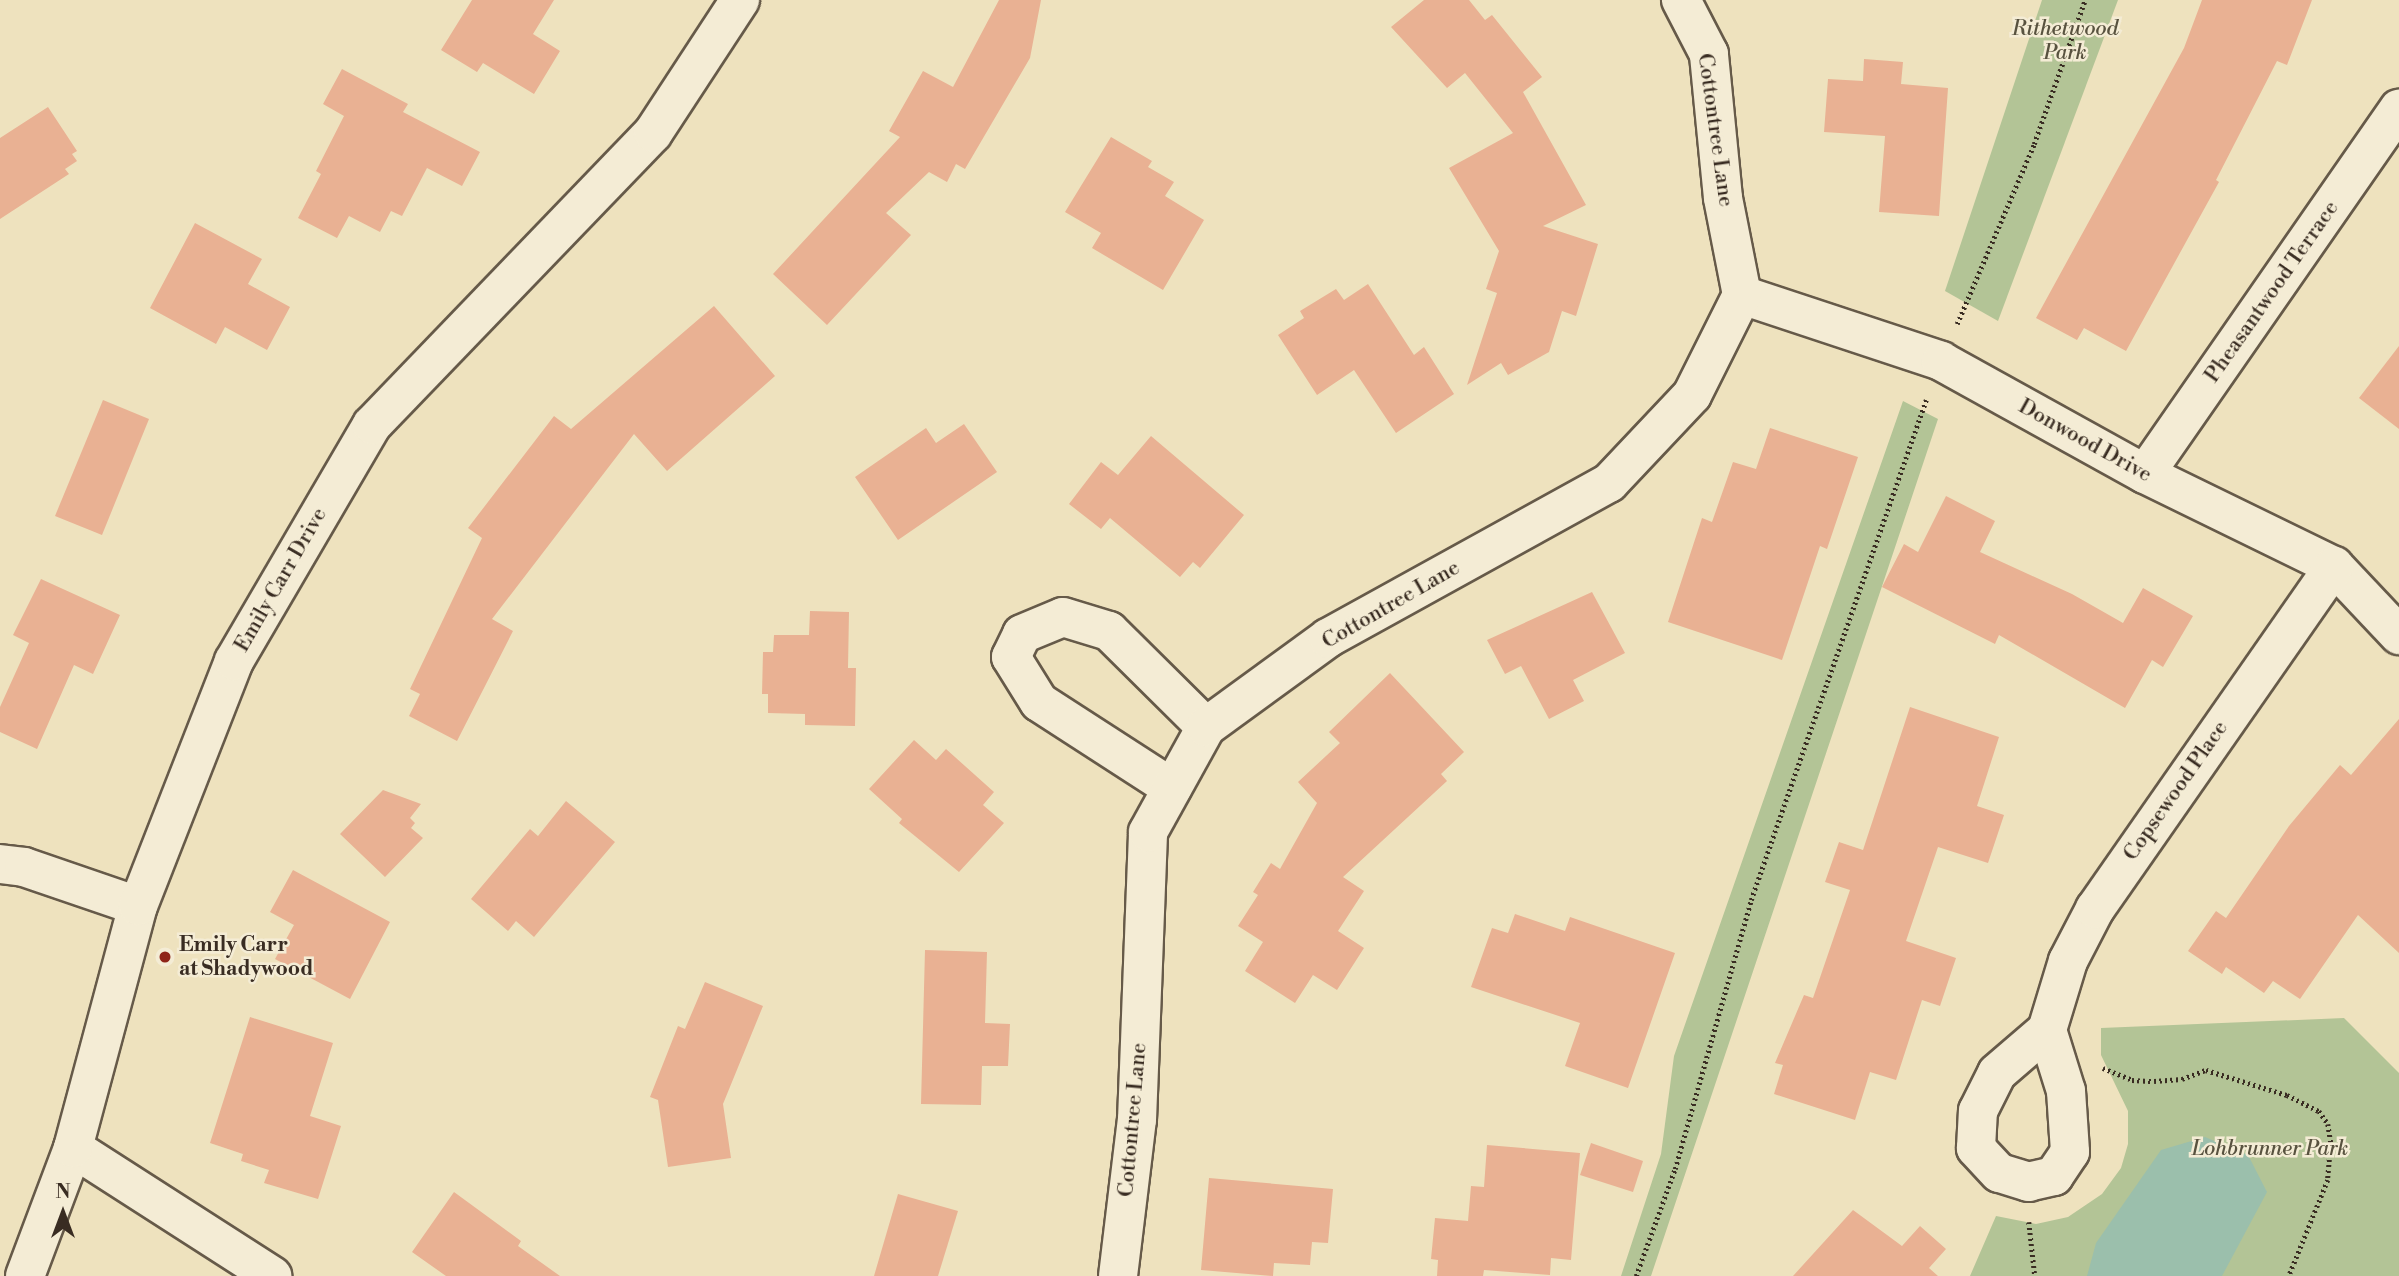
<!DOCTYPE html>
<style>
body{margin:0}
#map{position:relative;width:2399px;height:1276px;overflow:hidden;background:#eee2be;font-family:"Libre Bodoni",serif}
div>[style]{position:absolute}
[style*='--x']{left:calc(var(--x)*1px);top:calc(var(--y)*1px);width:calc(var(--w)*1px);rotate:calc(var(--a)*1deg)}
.green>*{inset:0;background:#b3c496}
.water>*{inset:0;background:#9bbfac}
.building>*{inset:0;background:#e9b193}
.path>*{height:4.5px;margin-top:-2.25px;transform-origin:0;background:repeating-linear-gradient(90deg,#392c22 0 2px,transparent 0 5.5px)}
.roads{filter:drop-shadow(2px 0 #665a49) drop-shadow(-2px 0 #665a49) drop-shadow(0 2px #665a49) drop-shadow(0 -2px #665a49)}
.minor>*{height:38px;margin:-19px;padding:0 19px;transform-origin:19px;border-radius:19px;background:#f4ecd5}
.dots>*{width:19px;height:19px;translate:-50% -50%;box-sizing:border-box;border:4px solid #f4ecd5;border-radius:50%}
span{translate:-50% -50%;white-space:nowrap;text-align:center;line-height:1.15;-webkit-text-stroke:5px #f4ecd5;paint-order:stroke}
.park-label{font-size:21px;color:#58523f;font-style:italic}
.street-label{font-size:21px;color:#392c22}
.poi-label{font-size:21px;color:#392c22;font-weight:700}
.left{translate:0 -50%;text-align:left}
.north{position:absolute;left:28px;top:1178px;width:70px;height:70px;-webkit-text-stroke:5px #f4ecd5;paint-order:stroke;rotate:0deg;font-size:19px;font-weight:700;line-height:28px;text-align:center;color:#392c22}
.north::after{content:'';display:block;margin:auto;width:24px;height:32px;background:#392c22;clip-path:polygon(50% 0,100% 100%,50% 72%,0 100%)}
</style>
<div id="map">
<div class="green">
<div style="clip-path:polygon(2042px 0,2118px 0,1998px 321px,1945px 291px)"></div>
<div style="clip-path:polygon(1903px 401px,1938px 419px,1651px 1276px,1621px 1276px,1661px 1154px,1674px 1056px)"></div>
<div style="clip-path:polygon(2344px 1018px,2399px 1073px,2399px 1276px,1970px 1276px,1996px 1216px,2036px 1224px,2068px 1217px,2102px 1194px,2121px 1168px,2128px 1144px,2128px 1111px,2101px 1055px,2101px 1028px)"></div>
</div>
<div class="water">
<div style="clip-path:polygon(2205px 1137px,2248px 1155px,2267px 1192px,2222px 1276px,2087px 1276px,2096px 1243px,2161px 1150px)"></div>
</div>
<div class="building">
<div style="clip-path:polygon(472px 0,554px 0,533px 34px,560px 51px,534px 94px,483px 63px,477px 72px,441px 50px)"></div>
<div style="clip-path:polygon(999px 0,1041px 0,1030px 58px,965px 169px,956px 164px,947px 182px,929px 172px,886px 213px,911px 235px,827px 325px,773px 274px,900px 137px,889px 131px,923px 71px,953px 87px)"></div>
<div style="clip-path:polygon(1424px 0,1469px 0,1485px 20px,1492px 15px,1542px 77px,1523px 92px,1586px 205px,1543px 226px,1598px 244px,1576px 316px,1562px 311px,1549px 352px,1508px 375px,1501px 363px,1467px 385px,1497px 293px,1486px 289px,1499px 251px,1449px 168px,1513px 133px,1465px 73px,1447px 88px,1391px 27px)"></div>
<div style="clip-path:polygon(2202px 0,2312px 0,2287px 65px,2277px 61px,2216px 180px,2219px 182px,2126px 351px,2084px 328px,2077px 340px,2036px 318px,2184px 48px)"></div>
<div style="clip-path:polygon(1864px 59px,1903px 62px,1901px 84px,1948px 88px,1939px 216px,1879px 212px,1885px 136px,1824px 132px,1828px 79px,1863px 81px)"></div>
<div style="clip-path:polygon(342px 69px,408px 104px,403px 112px,480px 152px,462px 186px,427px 168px,402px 216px,391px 211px,380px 232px,349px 216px,337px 238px,298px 218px,321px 174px,316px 171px,344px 116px,323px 104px)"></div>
<div style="clip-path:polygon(48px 107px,77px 151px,72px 154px,77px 161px,65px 169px,69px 174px,0 219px,0 138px)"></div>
<div style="clip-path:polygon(1111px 137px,1152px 161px,1148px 167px,1174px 182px,1165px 196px,1204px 220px,1163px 290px,1092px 248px,1101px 233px,1065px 212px)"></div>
<div style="clip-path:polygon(195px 223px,262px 259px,248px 284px,290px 307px,267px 350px,225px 327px,216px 344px,150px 308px)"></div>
<div style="clip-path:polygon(1368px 284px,1414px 355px,1424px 347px,1454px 394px,1396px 433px,1354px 370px,1317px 395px,1278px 335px,1304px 318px,1300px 311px,1336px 289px,1344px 300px)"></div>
<div style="clip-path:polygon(714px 306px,775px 376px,667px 471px,634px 434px,492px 619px,513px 631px,457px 741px,409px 716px,420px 694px,410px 689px,482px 538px,468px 528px,554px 416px,571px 429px)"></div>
<div style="clip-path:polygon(2399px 346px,2399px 429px,2359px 398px)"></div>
<div style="clip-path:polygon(103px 400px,149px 419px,102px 535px,55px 516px)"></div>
<div style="clip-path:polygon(964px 424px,997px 472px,898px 540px,855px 477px,926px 428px,936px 443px)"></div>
<div style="clip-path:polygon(1770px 428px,1858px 457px,1827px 549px,1820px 546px,1782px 660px,1668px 622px,1702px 518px,1712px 522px,1733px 462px,1756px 469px)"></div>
<div style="clip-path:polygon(1151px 436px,1244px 515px,1200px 568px,1193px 562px,1180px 577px,1110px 518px,1101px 529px,1069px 504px,1101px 462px,1118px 475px)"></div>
<div style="clip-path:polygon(1946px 496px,1995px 521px,1980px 552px,2072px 594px,2123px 623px,2143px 588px,2193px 616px,2163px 667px,2152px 660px,2125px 708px,1999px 635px,1995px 644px,1882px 587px,1904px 544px,1918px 552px)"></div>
<div style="clip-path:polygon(41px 579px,120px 615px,93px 674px,74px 665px,37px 749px,0 732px,0 707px,29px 643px,13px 635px)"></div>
<div style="clip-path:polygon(1592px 592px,1625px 653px,1573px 680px,1584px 701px,1549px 719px,1521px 666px,1505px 674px,1487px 640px)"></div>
<div style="clip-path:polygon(810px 611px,849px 612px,848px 668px,856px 668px,855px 726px,805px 725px,805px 714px,768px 713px,768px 694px,762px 694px,763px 652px,773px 652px,774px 635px,809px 635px)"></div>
<div style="clip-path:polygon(1390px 673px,1464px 752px,1441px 774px,1447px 781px,1343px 877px,1364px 891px,1338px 931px,1364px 948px,1337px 990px,1313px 975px,1295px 1003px,1245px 971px,1263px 942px,1238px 926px,1258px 895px,1253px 892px,1271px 863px,1280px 869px,1317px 803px,1298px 782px,1340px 743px,1329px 732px)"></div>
<div style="clip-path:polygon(1910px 707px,1999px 737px,1977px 806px,2004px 815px,1988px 863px,1938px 847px,1906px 941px,1956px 958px,1940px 1006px,1922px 1000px,1896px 1080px,1870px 1072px,1855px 1120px,1774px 1094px,1783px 1065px,1775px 1063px,1804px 995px,1813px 998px,1850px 890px,1825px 882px,1839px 842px,1863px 850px)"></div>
<div style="clip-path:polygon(2399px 719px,2399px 953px,2358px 915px,2300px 999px,2273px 981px,2264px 993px,2226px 967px,2222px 974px,2188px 951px,2216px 911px,2226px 918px,2289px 826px,2340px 765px,2351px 775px)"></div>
<div style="clip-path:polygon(914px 740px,936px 760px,946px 749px,994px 792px,983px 805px,1004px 823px,959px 872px,899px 823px,902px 819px,869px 789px)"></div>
<div style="clip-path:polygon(383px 790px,421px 804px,410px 818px,415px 823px,411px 828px,423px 838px,385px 877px,340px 834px)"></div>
<div style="clip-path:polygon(566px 801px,615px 842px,534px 937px,516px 921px,508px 931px,471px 899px,530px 829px,538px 836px)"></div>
<div style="clip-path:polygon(293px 870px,390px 922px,350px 999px,275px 959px,294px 925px,270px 912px)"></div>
<div style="clip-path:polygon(1515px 914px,1565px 931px,1570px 917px,1675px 953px,1628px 1088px,1565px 1066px,1580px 1023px,1471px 987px,1492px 928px,1508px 933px)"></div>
<div style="clip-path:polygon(925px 950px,987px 952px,985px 1023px,1010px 1024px,1008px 1066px,982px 1066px,981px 1105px,921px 1104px)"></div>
<div style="clip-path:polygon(705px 982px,763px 1006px,723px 1104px,731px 1158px,668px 1167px,658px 1100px,650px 1097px,678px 1026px,685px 1029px)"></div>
<div style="clip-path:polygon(250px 1017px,333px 1043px,310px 1116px,341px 1126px,318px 1199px,264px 1183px,269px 1170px,241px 1161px,243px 1154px,210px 1143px)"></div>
<div style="clip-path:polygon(1591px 1143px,1643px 1161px,1633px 1192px,1580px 1175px)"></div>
<div style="clip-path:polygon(1487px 1145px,1580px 1153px,1571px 1260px,1551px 1258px,1550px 1275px,1484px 1270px,1483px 1276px,1437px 1276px,1438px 1260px,1431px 1259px,1435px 1218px,1468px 1221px,1471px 1186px,1484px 1187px)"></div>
<div style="clip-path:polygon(1209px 1178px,1333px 1189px,1328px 1243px,1312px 1242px,1310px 1265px,1274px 1263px,1273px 1276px,1201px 1270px)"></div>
<div style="clip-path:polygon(454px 1192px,521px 1241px,518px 1246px,560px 1276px,446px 1276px,412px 1252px)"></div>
<div style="clip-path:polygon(898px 1194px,958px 1211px,938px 1276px,874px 1276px)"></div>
<div style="clip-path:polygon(1853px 1210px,1902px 1246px,1920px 1226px,1946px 1249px,1929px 1268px,1938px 1276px,1793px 1276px)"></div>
</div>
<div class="path">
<div style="--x:1957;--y:324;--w:196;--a:-66.8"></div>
<div style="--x:2034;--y:144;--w:153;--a:-70.5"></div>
<div style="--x:2103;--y:1068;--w:31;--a:22"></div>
<div style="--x:2132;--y:1080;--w:22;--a:3"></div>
<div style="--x:2154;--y:1081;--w:28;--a:-4"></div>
<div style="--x:2182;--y:1079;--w:26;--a:-21"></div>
<div style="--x:2206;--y:1070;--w:85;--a:17.2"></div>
<div style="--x:2287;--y:1095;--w:36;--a:27"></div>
<div style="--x:2319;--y:1111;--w:16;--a:55"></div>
<div style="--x:2328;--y:1124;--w:19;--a:81"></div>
<div style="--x:2331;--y:1143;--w:37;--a:95"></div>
<div style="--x:2328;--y:1180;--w:104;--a:112.1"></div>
<div style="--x:2029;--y:1222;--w:54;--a:83.7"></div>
<div style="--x:1636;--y:1276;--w:114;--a:-70"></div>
<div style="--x:1675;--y:1169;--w:280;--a:-74.2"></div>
<div style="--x:1751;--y:900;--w:530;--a:-70.71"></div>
</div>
<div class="roads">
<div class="minor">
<div style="--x:1742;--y:295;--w:210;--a:18.3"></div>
<div style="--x:1941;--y:361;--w:233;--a:29"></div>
<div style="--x:2145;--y:474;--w:210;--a:26"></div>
<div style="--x:2334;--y:566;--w:95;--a:46.7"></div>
<div style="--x:2145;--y:474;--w:445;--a:-55.2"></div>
<div style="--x:1172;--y:788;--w:158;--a:-147.1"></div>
<div style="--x:1039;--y:702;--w:53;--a:-121.9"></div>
<div style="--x:1011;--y:657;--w:25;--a:-64"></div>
<div style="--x:1022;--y:634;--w:44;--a:-22.5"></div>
<div style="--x:1063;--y:617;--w:48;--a:16.9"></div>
<div style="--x:1109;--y:631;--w:136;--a:44.7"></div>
<div style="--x:0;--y:864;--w:24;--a:7"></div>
<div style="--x:24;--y:867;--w:120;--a:18.9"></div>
<div style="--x:2047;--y:1030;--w:64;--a:72.7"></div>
<div style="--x:2066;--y:1091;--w:61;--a:86.2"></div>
<div style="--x:2070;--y:1152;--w:29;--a:124"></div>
<div style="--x:2054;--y:1176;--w:26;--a:167"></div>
<div style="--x:2029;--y:1182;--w:31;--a:-163"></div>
<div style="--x:1999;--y:1173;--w:34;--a:-133"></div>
<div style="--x:1976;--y:1148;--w:37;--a:-87"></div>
<div style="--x:1978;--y:1111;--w:42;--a:-63.4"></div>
<div style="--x:1997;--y:1073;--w:66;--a:-40.7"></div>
<div style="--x:2047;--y:1030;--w:72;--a:-73.1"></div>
<div style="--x:2068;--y:961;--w:59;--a:-62.6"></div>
<div style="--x:2095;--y:909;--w:418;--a:-55.1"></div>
<div style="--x:73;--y:1148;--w:237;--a:32.7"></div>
<div style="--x:25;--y:1276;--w:137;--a:-69.4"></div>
<div style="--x:73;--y:1148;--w:251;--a:-75"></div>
<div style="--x:138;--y:906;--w:263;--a:-68.6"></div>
<div style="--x:234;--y:661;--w:273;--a:-59.7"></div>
<div style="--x:372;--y:425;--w:405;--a:-46.1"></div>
<div style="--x:653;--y:133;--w:159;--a:-56.8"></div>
<div style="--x:1118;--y:1276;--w:157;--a:-83.1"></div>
<div style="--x:1137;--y:1120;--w:288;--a:-87.8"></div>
<div style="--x:1148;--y:832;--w:120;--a:-61.1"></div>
<div style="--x:1206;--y:727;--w:151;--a:-36.1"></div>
<div style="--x:1328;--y:638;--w:321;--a:-28.9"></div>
<div style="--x:1609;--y:483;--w:121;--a:-46.7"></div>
<div style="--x:1692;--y:395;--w:112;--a:-63.4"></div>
<div style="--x:1742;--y:295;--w:99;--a:-101.1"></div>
<div style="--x:1723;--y:198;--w:145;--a:-95.6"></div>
<div style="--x:1709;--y:54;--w:61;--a:-117.4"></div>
</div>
</div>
<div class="dots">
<div style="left:165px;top:957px;background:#8f2418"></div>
</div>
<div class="park-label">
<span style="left:2065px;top:41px">Rithetwood<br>Park</span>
<span style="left:2270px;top:1149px">Lohbrunner Park</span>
</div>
<div class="street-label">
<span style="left:1715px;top:130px;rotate:82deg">Cottontree Lane</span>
<span style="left:2272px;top:292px;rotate:-55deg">Pheasantwood Terrace</span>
<span style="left:2085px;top:441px;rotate:29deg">Donwood Drive</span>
<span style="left:281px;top:580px;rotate:-60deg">Emily Carr Drive</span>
<span style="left:1391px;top:605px;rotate:-30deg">Cottontree Lane</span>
<span style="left:2176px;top:791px;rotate:-55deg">Copsewood Place</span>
<span style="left:1133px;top:1120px;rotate:-85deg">Cottontree Lane</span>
</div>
<div class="poi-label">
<span class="left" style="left:179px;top:957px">Emily Carr<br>at Shadywood</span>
</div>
<div class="north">N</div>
</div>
